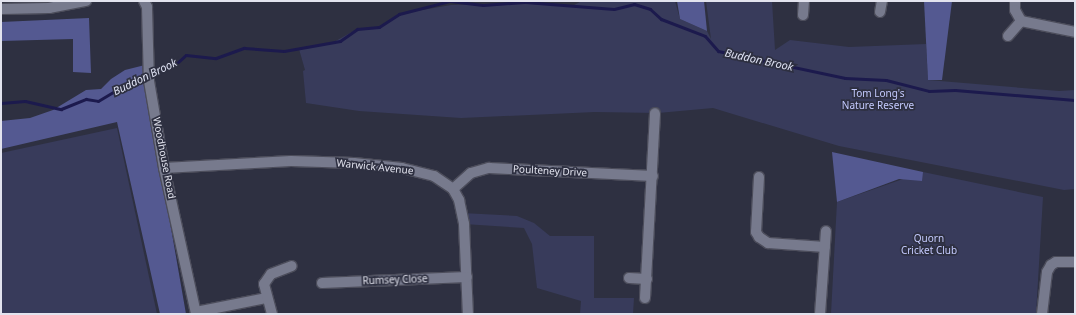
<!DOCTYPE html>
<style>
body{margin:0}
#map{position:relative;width:1076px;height:315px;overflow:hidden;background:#2e3041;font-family:"Noto Sans",sans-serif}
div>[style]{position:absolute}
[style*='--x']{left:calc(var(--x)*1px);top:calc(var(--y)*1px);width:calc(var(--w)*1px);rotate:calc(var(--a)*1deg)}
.green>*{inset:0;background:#383b5b}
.forest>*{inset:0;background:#545991}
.stream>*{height:3px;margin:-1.5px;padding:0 1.5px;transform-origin:1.5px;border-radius:1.5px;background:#1c1a4d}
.roads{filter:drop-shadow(1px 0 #4c4d5b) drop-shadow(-1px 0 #4c4d5b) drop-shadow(0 1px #4c4d5b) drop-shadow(0 -1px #4c4d5b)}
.street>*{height:10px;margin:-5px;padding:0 5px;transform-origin:5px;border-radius:5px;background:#777a8d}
.secondary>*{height:10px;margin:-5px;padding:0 5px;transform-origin:5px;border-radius:5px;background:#777a8d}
span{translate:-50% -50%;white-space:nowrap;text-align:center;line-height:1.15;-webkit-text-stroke:3.5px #2e3041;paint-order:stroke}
.park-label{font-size:10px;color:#c4cafe}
.street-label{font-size:10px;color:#e2e3ee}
.water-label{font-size:11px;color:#dfe2f3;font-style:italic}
.frame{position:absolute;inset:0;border:2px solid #e2e3ee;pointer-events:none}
</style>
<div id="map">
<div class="green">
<div style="clip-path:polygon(582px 1px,675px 1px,680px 19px,707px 31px,711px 39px,706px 1px,772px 1px,775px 50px,790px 40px,849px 47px,926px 44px,928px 80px,1059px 91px,1075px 90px,1075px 189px,1064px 190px,839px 146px,713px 108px,658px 113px,595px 112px,461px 118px,359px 111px,306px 103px,303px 71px,305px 70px,299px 49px,334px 42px,357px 29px,379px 27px,399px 14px,451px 5px,530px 3px,572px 6px)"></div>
<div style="clip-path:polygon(117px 128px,157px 314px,1px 314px,1px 153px)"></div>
<div style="clip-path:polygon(923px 172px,1043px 197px,1036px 314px,831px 314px,837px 202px)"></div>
<div style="clip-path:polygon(462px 213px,517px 216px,534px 223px,550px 236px,594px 236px,594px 298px,634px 298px,633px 314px,580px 314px,581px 301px,537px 288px,532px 244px,524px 228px,464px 224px)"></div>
</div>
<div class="forest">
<div style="clip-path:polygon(677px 1px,704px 1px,707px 31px,680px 19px)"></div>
<div style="clip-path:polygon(924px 1px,952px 1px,942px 80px,928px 80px)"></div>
<div style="clip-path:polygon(89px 18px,91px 73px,73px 72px,73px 39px,1px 41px,1px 22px)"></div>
<div style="clip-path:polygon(145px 65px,145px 79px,186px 314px,160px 314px,117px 122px,1px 149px,1px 121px,30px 118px,53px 110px,86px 90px,101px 89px,111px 79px,125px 70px)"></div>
<div style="clip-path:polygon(832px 152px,923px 172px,922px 181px,899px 179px,837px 202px)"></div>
</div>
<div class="stream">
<div style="--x:1;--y:103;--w:24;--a:-5"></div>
<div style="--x:25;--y:101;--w:37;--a:13"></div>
<div style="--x:61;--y:109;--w:27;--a:-22"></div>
<div style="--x:86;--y:99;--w:12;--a:9"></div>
<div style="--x:98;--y:101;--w:39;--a:-31"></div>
<div style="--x:131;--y:81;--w:49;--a:-21.4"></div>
<div style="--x:177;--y:63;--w:12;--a:-42"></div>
<div style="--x:186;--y:55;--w:30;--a:6"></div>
<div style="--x:216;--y:58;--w:30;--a:-20"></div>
<div style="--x:244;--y:48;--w:40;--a:4.3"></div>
<div style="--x:284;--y:51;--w:57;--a:-10.1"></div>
<div style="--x:340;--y:41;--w:21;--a:-35"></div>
<div style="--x:357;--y:29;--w:22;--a:-5"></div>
<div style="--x:379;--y:27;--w:24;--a:-33"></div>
<div style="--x:399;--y:14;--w:53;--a:-14.3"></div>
<div style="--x:450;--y:1;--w:33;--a:7"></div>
<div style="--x:483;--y:5;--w:42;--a:-4.1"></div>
<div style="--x:525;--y:2;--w:89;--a:4.5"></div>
<div style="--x:614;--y:9;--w:21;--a:-14"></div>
<div style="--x:634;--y:4;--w:17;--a:17"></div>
<div style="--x:650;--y:9;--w:15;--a:42"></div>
<div style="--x:661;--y:19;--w:47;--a:21.1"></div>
<div style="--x:705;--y:36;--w:20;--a:49"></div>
<div style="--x:718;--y:51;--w:130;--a:12"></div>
<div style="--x:845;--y:78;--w:41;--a:2.8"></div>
<div style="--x:886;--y:80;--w:44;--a:14.3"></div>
<div style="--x:929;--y:91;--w:26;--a:-2"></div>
<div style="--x:955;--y:90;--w:120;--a:4.8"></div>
</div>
<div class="roads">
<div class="street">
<div style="--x:1015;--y:1;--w:9;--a:90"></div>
<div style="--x:1015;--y:10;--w:13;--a:61"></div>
<div style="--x:880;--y:12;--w:11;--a:-80"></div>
<div style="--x:803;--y:15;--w:14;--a:-86"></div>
<div style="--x:1008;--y:36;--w:20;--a:-49"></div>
<div style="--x:1021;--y:21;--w:55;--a:11.5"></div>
<div style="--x:164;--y:168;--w:127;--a:-3.2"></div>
<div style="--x:291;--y:161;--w:63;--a:1.8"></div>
<div style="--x:354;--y:163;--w:48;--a:5.9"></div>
<div style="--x:402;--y:168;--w:33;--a:14"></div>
<div style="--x:434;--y:176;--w:23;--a:34"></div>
<div style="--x:453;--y:189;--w:13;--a:61"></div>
<div style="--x:459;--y:200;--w:25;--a:78"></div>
<div style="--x:464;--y:224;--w:90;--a:87.5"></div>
<div style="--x:759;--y:177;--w:55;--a:93.1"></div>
<div style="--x:756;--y:232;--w:6;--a:59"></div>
<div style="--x:759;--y:237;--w:11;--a:34"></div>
<div style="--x:768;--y:243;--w:57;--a:4"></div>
<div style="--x:453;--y:189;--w:24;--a:-42"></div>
<div style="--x:471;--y:173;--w:19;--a:-16"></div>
<div style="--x:489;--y:168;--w:164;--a:2.8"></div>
<div style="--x:629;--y:278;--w:18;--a:3"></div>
<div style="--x:322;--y:283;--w:145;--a:-2.4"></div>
<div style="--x:645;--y:298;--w:185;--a:-86.9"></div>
<div style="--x:196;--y:312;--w:71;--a:-11.3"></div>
<div style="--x:272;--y:314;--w:31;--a:-105"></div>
<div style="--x:264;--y:284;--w:12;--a:-55"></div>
<div style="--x:271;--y:274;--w:22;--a:-21"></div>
<div style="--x:820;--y:314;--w:83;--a:-85.9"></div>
<div style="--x:1042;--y:314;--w:42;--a:-83.2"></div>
<div style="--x:1047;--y:272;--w:8;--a:-60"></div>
<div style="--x:1051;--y:265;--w:6;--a:-31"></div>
<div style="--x:1056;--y:262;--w:19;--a:0"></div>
</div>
<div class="secondary">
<div style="--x:144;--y:1;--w:7;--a:63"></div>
<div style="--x:147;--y:7;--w:74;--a:88.5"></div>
<div style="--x:149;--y:81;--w:88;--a:80.2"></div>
<div style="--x:164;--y:168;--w:149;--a:77.6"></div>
<div style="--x:1;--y:9;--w:48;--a:-1.2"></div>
<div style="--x:49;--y:8;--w:38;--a:-11"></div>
</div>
</div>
<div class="park-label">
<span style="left:878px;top:99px">Tom Long's<br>Nature Reserve</span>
<span style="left:929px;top:244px">Quorn<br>Cricket Club</span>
</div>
<div class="street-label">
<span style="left:164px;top:158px;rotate:79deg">Woodhouse Road</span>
<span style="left:375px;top:167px;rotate:6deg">Warwick Avenue</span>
<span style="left:550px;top:171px;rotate:3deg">Poulteney Drive</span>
<span style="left:395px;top:280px;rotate:-2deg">Rumsey Close</span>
</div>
<div class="water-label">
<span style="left:759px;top:60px;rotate:12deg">Buddon Brook</span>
<span style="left:145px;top:77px;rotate:-26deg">Buddon Brook</span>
</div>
<div class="frame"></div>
</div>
